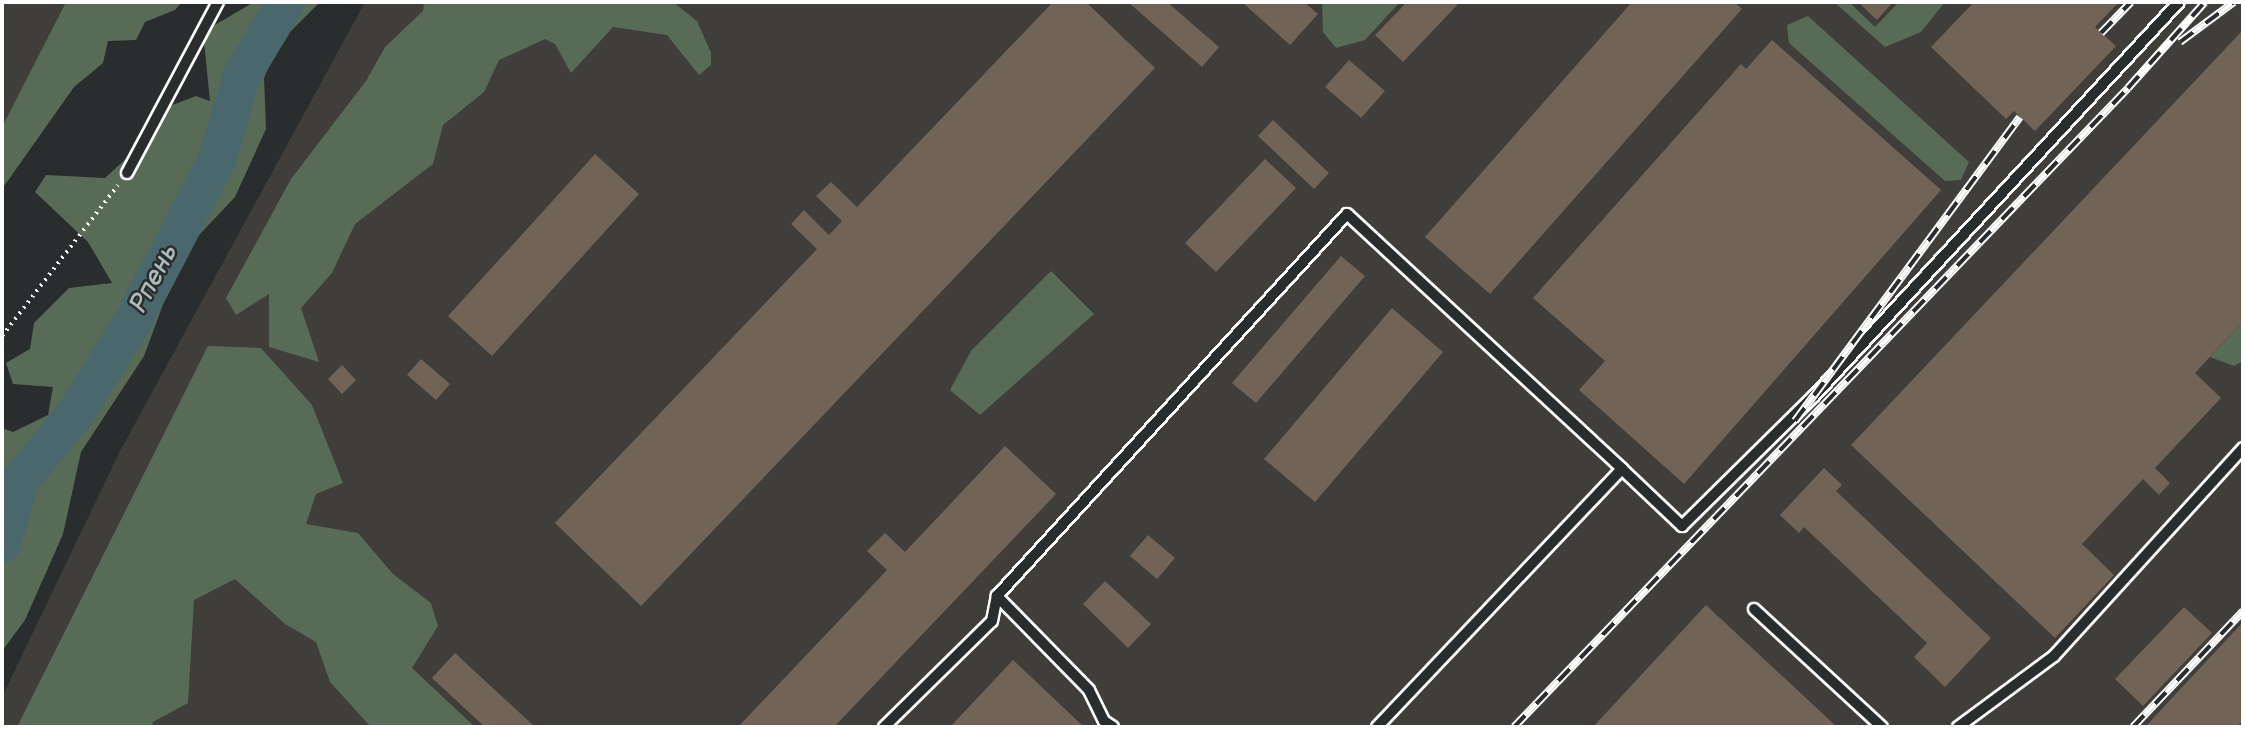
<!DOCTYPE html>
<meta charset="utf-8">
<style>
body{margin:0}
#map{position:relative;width:2245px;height:729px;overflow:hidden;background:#2a2d2e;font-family:"Balsamiq Sans",sans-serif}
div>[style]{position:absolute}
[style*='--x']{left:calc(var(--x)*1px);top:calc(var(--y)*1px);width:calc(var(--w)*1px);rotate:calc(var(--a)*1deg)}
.built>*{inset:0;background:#3f3e3a}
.green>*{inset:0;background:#586b56}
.river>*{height:38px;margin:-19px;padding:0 19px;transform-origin:19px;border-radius:19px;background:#4a676e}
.building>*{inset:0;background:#716457}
.path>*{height:3.5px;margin-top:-1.75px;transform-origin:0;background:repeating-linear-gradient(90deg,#fff 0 2px,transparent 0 7px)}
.roads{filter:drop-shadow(2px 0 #fff) drop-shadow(-2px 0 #fff) drop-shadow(0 2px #fff) drop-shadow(0 -2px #fff)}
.lane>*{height:10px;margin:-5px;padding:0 5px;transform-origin:5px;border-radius:5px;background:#2a2d2e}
.rail>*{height:8px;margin-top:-4px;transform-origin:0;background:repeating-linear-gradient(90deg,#2a2d2e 0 16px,#fff 0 32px);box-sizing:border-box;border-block:2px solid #fff}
span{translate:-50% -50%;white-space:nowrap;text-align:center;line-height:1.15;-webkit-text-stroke:5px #2a2d2e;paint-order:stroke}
.water-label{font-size:26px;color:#aebbbe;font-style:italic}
.frame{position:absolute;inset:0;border:4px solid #fff;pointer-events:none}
</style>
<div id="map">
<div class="built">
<div style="clip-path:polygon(2px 2px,66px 2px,2px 127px)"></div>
<div style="clip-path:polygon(365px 2px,2243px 2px,2243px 727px,2px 727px,2px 697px,120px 451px)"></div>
</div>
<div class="green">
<div style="clip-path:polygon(66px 2px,182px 2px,175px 10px,145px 22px,136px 40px,108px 41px,103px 63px,74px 87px,2px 189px,2px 127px)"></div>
<div style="clip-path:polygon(254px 2px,320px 2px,279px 43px,264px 78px,266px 129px,235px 197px,182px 253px,144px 356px,81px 452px,63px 534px,25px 620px,2px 651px,2px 428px,13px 432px,48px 415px,53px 387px,13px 384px,6px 363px,30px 349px,34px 323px,69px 288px,112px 283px,88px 242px,35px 192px,46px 175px,105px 178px,131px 154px,154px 112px,196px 96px,210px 101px,203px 32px)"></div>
<div style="clip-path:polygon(424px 2px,673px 2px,697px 21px,711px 53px,711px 65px,699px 75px,667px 35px,613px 27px,571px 73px,555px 44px,545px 39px,499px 60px,484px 92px,443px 125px,433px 164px,355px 224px,332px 273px,301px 308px,319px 362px,269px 347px,269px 294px,236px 315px,226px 298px,291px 179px,366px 81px,385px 47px,423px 11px)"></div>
<div style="clip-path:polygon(1322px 2px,1400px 2px,1365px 40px,1336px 48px,1323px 32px)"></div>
<div style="clip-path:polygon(1834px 2px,1849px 2px,1875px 27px,1899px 2px,1945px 2px,1921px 32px,1885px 47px)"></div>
<div style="clip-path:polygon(1808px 16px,1969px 162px,1961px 180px,1945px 181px,1789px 43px,1787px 25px)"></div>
<div style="clip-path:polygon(1051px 271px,1094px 314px,980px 415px,950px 390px,971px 351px)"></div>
<div style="clip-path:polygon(2243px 321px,2243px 361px,2234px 366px,2210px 357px)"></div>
<div style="clip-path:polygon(208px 346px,261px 348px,312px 405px,343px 483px,316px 494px,306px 524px,358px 533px,393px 574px,431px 603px,438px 626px,412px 668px,475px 727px,371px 727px,330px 682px,316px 642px,285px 624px,235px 579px,194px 600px,188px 703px,153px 722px,152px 727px,17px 727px)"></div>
</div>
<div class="river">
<div style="--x:2;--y:544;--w:66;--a:-74.1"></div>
<div style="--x:20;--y:481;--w:87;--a:-50.6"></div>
<div style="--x:75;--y:414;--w:110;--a:-58.1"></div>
<div style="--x:133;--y:321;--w:184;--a:-62.5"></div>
<div style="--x:218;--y:158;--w:84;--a:-74.1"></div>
<div style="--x:241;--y:77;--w:87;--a:-59"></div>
</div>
<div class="building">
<div style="clip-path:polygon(1053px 2px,1086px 2px,1155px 68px,641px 606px,555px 523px,817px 249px,791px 224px,804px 210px,829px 235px,842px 221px,816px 196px,831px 182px,857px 207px)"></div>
<div style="clip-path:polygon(1128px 2px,1167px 2px,1219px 47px,1202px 67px)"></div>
<div style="clip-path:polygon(1242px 2px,1304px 2px,1318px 14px,1290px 45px)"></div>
<div style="clip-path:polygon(1407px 2px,1460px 2px,1403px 62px,1375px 35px)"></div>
<div style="clip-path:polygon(1632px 2px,1734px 2px,1742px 9px,1490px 294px,1425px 237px)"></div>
<div style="clip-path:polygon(1858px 2px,1893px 2px,1877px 20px)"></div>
<div style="clip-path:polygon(1974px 2px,2119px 2px,2095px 27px,2116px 46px,2035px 131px,2014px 111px,2006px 119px,1931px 47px)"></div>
<div style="clip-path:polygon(2243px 30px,2243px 321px,2195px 373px,2221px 398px,2155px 468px,2170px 483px,2159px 495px,2143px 479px,2082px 544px,2114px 575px,2055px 638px,1851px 445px)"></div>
<div style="clip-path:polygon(1772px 40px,1941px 190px,1684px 484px,1579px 390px,1605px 361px,1533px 298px,1741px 64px,1746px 69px)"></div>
<div style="clip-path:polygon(1349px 60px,1385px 91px,1361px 118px,1325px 87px)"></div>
<div style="clip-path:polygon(1273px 120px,1329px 173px,1314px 189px,1258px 136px)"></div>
<div style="clip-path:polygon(595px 154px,639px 194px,492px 356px,448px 316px)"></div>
<div style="clip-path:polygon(1265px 159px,1296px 188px,1216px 272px,1185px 243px)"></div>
<div style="clip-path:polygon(1341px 256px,1365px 276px,1256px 403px,1232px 383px)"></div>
<div style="clip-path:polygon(1392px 308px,1443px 352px,1315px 502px,1264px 459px)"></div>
<div style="clip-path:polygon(421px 359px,450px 384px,436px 400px,407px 375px)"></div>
<div style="clip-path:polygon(342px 365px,356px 380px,342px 394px,328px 379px)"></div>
<div style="clip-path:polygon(1005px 446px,1056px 494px,834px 727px,738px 727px,887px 570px,867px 551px,885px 533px,905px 552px)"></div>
<div style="clip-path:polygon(1824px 468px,1842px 485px,1836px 491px,1991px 638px,1945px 687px,1914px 657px,1927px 643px,1804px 527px,1799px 533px,1780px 515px)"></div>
<div style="clip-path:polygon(1148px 535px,1175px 558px,1157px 579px,1130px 556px)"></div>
<div style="clip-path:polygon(1105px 581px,1151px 624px,1128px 648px,1083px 604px)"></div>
<div style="clip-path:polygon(1706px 605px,1837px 727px,1593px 727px)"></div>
<div style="clip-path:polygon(2184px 607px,2212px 633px,2143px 706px,2115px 679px)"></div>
<div style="clip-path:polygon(2243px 622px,2243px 720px,2237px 727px,2145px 727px)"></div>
<div style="clip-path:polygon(455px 653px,535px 727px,485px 727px,432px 678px)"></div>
<div style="clip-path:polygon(1013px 660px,1084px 727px,950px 727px)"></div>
</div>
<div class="path">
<div style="--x:2;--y:336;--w:190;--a:-52.5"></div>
</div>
<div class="roads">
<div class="lane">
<div style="--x:127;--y:173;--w:194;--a:-62"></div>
<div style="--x:1754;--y:609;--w:174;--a:42.7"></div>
<div style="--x:884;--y:727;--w:151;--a:-44.5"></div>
<div style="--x:992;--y:621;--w:25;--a:-79"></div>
<div style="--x:1113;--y:727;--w:11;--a:-146"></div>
<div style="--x:1104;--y:721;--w:34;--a:-116"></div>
<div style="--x:1089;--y:690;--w:132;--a:-134.4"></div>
<div style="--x:997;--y:596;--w:518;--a:-47.5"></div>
<div style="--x:1347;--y:214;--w:375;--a:42.8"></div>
<div style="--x:1377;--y:727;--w:356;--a:-46.5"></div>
<div style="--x:1622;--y:469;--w:83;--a:43.5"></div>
<div style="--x:1682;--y:526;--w:185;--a:-44.6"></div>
<div style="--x:1814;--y:396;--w:537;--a:-47.19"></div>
<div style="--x:1958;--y:727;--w:119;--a:-36.5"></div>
<div style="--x:2054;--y:656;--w:281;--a:-47.7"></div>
</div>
</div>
<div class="rail">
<div style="--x:2101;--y:33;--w:43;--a:-45.9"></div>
<div style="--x:2180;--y:42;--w:67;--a:-36.5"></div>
<div style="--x:1795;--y:421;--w:378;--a:-53.5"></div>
<div style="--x:1514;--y:727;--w:886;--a:-46.14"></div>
<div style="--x:2128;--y:88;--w:115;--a:-48.2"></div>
<div style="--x:2133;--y:727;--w:160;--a:-46.5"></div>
</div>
<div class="water-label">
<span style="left:154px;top:279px;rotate:-62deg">Рпень</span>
</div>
<div class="frame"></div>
</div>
